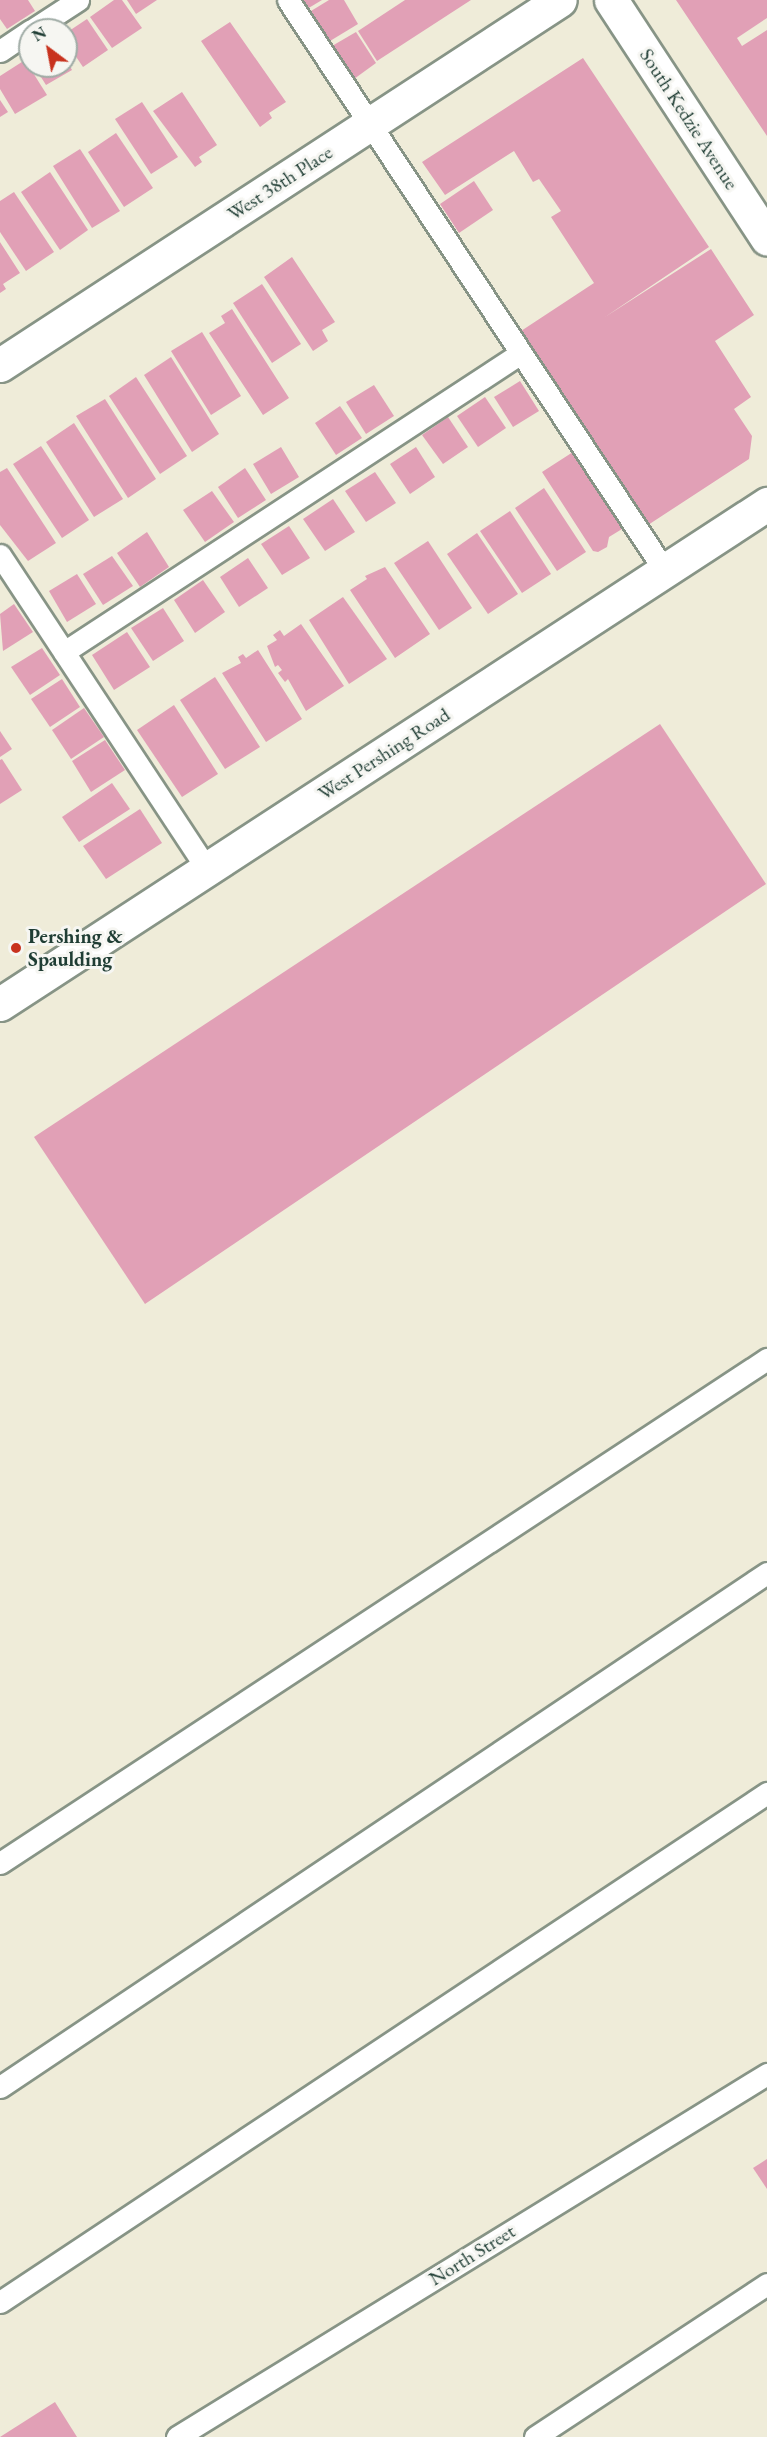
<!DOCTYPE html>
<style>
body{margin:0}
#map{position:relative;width:767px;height:2437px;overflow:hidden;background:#efecd9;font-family:"EB Garamond",serif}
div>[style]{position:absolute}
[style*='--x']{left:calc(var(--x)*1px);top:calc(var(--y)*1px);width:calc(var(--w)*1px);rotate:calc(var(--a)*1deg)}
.building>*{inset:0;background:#e1a0b6}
.roads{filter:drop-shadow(2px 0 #879486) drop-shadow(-2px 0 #879486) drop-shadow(0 2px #879486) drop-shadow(0 -2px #879486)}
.lane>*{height:21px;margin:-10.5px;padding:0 10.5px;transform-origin:10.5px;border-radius:10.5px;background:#fff}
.street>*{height:33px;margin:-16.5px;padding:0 16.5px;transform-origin:16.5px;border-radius:16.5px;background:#fff}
.secondary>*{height:33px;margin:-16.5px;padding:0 16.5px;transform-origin:16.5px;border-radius:16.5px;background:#fff}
.dots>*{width:16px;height:16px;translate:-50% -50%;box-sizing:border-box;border:3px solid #f6f6f2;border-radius:50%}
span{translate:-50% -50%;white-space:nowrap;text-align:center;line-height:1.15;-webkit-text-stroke:6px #f6f6f2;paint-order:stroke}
.street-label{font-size:20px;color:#1f3d34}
.poi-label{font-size:20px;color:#1f3d34;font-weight:700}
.left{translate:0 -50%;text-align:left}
.north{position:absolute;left:18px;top:18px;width:60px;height:60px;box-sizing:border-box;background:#f6f6f2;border:2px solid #a0aca6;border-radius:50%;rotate:328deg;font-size:16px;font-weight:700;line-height:24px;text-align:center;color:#1f3d34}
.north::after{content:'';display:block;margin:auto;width:21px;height:27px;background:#c8321e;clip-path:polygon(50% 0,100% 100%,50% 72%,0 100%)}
</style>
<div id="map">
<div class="building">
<div style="clip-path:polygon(0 0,28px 0,35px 11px,7px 29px,0 19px)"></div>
<div style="clip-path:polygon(114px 0,122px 0,142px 28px,112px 48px,90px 17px)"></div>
<div style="clip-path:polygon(127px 0,157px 0,136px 14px)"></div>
<div style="clip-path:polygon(301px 0,322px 0,307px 9px)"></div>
<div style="clip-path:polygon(329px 0,344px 0,358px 24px,330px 41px,311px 11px)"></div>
<div style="clip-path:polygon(405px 0,471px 0,377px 61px,358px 31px)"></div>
<div style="clip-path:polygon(676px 0,767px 0,767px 18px,737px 38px,742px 46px,767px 30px,767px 136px)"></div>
<div style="clip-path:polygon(87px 19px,108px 50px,83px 67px,66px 42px,66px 33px)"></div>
<div style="clip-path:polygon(230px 22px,286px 102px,269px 113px,272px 118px,260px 127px,201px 41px)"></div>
<div style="clip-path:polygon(356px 32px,376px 63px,354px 79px,332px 46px)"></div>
<div style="clip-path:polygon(583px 58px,709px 247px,605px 317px,711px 249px,754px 315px,715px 341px,751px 397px,734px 409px,752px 436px,749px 459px,648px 525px,521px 331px,594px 283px,551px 217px,561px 211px,539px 179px,533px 182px,514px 151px,445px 195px,422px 162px)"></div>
<div style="clip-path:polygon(66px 59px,72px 70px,46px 85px,34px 66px,66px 66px)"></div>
<div style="clip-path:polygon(25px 60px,47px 95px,15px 114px,0 89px,0 76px)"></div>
<div style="clip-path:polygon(182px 92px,217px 145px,199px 157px,202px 162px,195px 167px,153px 111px)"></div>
<div style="clip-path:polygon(0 100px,8px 112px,0 117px)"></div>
<div style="clip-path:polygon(142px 102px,178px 157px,151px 174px,115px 119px)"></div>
<div style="clip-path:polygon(116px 133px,153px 188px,124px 207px,88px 152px)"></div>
<div style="clip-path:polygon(80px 149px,120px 211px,92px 228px,53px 166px)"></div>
<div style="clip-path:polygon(50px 172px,88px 230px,60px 250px,21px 192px)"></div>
<div style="clip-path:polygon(474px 181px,493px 210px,459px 233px,440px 204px)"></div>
<div style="clip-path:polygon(14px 192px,54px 252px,26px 271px,0 232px,0 201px)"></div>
<div style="clip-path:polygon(0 242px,20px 273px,3px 284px,6px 289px,0 293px)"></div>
<div style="clip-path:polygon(292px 257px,335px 322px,322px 330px,328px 341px,313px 351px,264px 277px)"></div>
<div style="clip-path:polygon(262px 284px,301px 344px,272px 363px,233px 303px)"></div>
<div style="clip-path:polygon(232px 309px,289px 398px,263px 415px,209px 333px,225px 323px,221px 316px)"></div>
<div style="clip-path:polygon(202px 332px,241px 396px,211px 415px,171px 351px)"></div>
<div style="clip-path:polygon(171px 357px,219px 434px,192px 452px,144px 375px)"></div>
<div style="clip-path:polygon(136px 377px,187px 456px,160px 474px,109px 396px)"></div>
<div style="clip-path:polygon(520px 381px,539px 411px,513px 427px,494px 397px)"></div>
<div style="clip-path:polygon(374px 385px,394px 416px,366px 434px,346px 402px)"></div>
<div style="clip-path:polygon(485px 397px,506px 428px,478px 447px,457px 416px)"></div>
<div style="clip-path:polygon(105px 399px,156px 479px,128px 498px,76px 416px)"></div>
<div style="clip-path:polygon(340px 406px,362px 438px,336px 455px,315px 423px)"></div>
<div style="clip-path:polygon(448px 417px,468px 447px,443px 464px,422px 435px)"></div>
<div style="clip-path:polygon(74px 423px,123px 499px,94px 517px,46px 442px)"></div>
<div style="clip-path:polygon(41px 446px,89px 520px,62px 538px,13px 464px)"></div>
<div style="clip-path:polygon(281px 447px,299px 477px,271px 494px,253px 464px)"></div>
<div style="clip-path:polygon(416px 447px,435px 477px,410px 494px,390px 464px)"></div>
<div style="clip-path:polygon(573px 452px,622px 529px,609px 537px,607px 547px,598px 552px,593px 551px,542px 472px)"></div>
<div style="clip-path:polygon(7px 468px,56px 543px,28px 561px,0 525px,0 472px)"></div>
<div style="clip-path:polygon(245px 468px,266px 500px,238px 518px,218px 487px)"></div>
<div style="clip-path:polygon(375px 472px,396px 503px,366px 522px,345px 491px)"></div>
<div style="clip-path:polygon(544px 488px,586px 552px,557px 571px,515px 508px)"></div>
<div style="clip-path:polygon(212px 491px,234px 522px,205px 542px,183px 510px)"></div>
<div style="clip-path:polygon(333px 499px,355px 532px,325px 551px,303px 519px)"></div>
<div style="clip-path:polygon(510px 511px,551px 574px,522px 593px,480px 531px)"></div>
<div style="clip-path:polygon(289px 526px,310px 558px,282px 575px,261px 544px)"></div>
<div style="clip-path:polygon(147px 532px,169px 567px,140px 587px,117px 553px)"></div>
<div style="clip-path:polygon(477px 533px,518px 594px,488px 614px,447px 554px)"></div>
<div style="clip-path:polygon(428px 541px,472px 608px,439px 630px,394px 563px)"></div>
<div style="clip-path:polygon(112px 556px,133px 586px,103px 605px,83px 574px)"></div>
<div style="clip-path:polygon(248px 558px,268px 588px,239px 607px,220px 577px)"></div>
<div style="clip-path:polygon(385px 567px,430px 634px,395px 658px,350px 590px,367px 579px,365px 576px)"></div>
<div style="clip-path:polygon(77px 574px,96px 604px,67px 622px,49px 591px)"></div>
<div style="clip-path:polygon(203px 580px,225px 612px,195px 633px,174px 600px)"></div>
<div style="clip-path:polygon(343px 597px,387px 659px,349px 684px,309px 620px)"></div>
<div style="clip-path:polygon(14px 604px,33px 632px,3px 651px,0 614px)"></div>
<div style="clip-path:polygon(163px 608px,184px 641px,153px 661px,131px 628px)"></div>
<div style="clip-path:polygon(301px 624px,344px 686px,306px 711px,288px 679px,285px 682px,278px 673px,282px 670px,278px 665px,275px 667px,267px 646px,277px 640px,273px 635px,280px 630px,284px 636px)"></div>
<div style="clip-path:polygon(127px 632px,150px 667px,114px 690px,92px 655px)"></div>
<div style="clip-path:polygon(42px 648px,60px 675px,30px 695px,11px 667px)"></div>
<div style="clip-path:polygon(258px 650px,302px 719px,266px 742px,222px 673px,241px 663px,238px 657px,243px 654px,246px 658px)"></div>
<div style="clip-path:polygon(215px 677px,260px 747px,225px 769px,180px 700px)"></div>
<div style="clip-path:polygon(62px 679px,80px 707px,50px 727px,31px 699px)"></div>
<div style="clip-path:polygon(174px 705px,218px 774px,182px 797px,137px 730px)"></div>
<div style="clip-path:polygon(84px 708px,104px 737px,71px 759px,52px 730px)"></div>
<div style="clip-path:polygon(660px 724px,766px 884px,145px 1304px,34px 1137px)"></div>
<div style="clip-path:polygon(0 731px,12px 749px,0 757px)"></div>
<div style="clip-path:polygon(105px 740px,125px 770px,91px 792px,72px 761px)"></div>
<div style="clip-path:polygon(2px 759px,22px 790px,0 804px,0 760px)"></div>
<div style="clip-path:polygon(112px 783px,130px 809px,79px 842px,62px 817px)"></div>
<div style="clip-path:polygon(140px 809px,162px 843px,106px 879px,83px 846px)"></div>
<div style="clip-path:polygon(767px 2159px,767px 2189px,753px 2168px)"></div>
<div style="clip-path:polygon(55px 2402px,77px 2437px,0 2437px)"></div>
</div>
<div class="roads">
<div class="lane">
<div style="--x:288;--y:0;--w:684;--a:56.57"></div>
<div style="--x:32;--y:30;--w:55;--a:-33.1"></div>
<div style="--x:0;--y:51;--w:36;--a:-34"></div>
<div style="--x:0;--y:555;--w:376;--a:56.6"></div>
<div style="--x:64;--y:652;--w:546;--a:-33.2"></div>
<div style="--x:0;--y:1863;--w:918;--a:-33.31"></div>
<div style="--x:0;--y:2087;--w:923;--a:-33.83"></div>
<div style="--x:0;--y:2302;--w:921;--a:-33.57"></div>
<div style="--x:177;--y:2437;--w:693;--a:-31.6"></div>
<div style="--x:535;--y:2437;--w:278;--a:-33.4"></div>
</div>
<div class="street">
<div style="--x:0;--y:365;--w:668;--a:-33.1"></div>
</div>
<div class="secondary">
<div style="--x:611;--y:0;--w:285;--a:56.8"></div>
<div style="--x:0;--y:1004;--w:916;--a:-33.1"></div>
</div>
</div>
<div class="dots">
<div style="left:16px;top:948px;background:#c8321e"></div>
</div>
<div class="street-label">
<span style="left:689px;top:119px;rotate:57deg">South Kedzie Avenue</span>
<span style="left:280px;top:183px;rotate:-33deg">West 38th Place</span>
<span style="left:384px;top:754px;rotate:-33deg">West Pershing Road</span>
<span style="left:472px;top:2255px;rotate:-32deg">North Street</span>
</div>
<div class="poi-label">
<span class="left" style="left:28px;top:948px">Pershing &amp;<br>Spaulding</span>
</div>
<div class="north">N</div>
</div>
